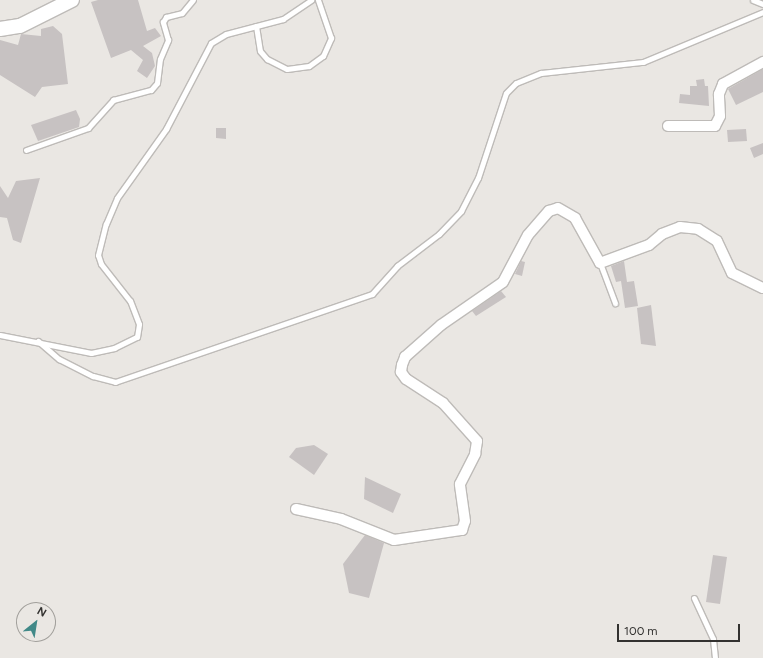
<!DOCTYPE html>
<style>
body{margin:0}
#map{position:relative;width:763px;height:658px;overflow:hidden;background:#eae7e3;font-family:Figtree,sans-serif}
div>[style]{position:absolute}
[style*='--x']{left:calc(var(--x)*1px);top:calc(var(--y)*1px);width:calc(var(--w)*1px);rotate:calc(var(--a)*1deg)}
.building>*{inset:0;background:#c7c2c2}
.roads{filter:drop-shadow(1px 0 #bebbb8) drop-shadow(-1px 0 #bebbb8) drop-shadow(0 1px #bebbb8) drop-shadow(0 -1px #bebbb8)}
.lane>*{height:5px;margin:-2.5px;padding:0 2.5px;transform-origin:2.5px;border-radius:2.5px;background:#fff}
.street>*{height:10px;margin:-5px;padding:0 5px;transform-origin:5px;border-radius:5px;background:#fff}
.secondary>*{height:14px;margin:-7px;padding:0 7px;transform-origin:7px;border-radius:7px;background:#fff}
span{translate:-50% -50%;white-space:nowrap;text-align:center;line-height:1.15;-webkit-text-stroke:3px #eae7e3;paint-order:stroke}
.north{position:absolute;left:16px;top:602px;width:40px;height:40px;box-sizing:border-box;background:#eae7e3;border:1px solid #a19f9b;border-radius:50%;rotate:30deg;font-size:11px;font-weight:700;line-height:16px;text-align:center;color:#333230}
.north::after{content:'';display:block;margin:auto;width:14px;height:18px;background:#418988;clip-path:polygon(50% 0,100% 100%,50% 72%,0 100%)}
.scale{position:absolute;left:617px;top:624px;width:123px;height:18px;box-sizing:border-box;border:2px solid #333230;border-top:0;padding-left:5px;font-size:12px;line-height:14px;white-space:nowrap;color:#333230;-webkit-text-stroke:3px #eae7e3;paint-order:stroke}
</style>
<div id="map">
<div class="building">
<div style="clip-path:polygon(98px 0,138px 0,147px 31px,155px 28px,161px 36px,143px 46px,152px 53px,155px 66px,147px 78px,137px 71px,143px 60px,131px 50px,111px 58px,91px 2px)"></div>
<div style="clip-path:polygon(53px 26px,62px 34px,68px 84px,42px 87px,35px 97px,0 75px,0 40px,18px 45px,21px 34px,41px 36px,41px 29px)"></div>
<div style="clip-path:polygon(763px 69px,763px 92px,736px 105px,728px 89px)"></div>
<div style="clip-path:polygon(704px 79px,705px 86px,708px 86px,709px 106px,679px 103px,680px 94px,690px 95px,690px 86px,697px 86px,696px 80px)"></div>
<div style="clip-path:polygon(76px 110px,80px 119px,79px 127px,38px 141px,31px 125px)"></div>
<div style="clip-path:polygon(216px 128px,226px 128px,226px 139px,216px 138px)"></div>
<div style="clip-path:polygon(746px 129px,747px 141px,728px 142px,727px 130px)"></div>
<div style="clip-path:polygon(763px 143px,763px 154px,754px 158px,750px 148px)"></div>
<div style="clip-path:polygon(40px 178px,21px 243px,13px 240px,7px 218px,0 217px,0 186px,8px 198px,16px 181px)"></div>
<div style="clip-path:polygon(521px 261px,525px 262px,522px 276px,515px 274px)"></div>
<div style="clip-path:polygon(624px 261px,627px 282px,634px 281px,638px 306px,625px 308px,621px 281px,616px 282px,611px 266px)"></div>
<div style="clip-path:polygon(501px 291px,506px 297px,476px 316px,472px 311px)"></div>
<div style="clip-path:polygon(651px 305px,656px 346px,641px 344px,637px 308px)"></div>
<div style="clip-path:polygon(314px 445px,328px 454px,314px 475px,289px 457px,296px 448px)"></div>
<div style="clip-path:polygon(365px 477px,401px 494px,393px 513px,364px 499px)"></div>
<div style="clip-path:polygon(365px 535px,384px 543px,369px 598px,349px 593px,343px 564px)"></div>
<div style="clip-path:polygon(713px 555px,727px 557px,720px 604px,706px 602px)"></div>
</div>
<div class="roads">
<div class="lane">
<div style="--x:753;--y:0;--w:11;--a:22"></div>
<div style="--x:256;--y:26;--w:25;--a:81"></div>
<div style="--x:260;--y:51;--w:11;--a:49"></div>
<div style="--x:267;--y:59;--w:22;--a:27"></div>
<div style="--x:287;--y:69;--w:22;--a:-8"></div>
<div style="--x:309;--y:66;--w:17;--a:-36"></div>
<div style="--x:323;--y:56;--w:20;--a:-66"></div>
<div style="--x:331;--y:38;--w:40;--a:-108.9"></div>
<div style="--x:26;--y:150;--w:66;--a:-19.5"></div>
<div style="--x:88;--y:128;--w:38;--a:-48"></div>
<div style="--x:113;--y:100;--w:39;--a:-15"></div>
<div style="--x:151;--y:90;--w:9;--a:-49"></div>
<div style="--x:157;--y:83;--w:24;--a:-83"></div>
<div style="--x:160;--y:59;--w:21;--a:-67"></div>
<div style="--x:168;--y:40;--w:19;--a:-106"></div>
<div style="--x:163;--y:22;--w:6;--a:-59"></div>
<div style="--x:166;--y:17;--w:16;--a:-14"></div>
<div style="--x:182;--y:13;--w:17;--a:-50"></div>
<div style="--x:600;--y:263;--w:43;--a:69.4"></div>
<div style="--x:0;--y:335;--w:93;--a:11.2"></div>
<div style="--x:91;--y:353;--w:24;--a:-12"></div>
<div style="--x:114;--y:348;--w:25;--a:-26"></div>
<div style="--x:137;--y:337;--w:13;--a:-81"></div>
<div style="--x:139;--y:324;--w:25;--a:-111"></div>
<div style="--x:130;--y:301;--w:47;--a:-128.1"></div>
<div style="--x:101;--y:264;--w:9;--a:-108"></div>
<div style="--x:98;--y:255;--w:32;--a:-76"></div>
<div style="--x:106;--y:224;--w:28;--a:-67"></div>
<div style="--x:117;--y:198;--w:85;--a:-54.6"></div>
<div style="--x:166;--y:129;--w:97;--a:-62.4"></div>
<div style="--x:211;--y:43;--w:17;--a:-31"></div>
<div style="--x:226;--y:34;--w:59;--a:-14.7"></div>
<div style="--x:283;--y:19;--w:34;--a:-34"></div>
<div style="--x:38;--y:341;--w:28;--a:41"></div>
<div style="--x:59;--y:359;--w:38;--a:27"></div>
<div style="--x:93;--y:376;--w:23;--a:15"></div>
<div style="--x:115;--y:382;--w:272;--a:-18.9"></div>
<div style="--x:372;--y:294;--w:38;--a:-48"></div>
<div style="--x:397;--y:266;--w:53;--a:-37.3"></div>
<div style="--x:439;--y:234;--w:32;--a:-46"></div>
<div style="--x:461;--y:211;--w:37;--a:-63"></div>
<div style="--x:478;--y:178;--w:89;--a:-71.8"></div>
<div style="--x:506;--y:93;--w:14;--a:-45"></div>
<div style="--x:516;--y:83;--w:27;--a:-22"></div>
<div style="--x:541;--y:73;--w:103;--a:-6.2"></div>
<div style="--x:643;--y:62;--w:130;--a:-22.6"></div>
<div style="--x:694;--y:598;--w:45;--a:65.1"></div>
<div style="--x:713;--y:639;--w:19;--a:84"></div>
</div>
<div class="street">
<div style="--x:668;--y:126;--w:47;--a:0"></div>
<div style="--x:715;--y:126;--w:11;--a:-63"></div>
<div style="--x:720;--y:116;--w:22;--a:-93"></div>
<div style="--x:719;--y:94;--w:11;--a:-68"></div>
<div style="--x:723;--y:84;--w:46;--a:-28.8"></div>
<div style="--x:296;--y:509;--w:46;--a:12.5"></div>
<div style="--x:341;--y:519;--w:57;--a:21.6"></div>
<div style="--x:394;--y:540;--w:69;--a:-8.4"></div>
<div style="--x:462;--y:530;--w:9;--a:-72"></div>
<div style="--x:465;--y:521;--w:37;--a:-98"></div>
<div style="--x:460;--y:484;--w:34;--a:-63"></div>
<div style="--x:475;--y:454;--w:13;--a:-81"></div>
<div style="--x:477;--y:441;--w:51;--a:-131.8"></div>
<div style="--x:443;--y:403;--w:44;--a:-147"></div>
<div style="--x:406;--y:379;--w:9;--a:-126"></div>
<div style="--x:401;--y:372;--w:7;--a:-82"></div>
<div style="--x:402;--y:365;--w:9;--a:-69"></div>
<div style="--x:405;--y:357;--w:48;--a:-41.6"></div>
<div style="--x:441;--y:325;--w:75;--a:-34.7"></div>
<div style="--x:503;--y:282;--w:53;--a:-62"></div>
<div style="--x:528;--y:235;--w:32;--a:-49"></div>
<div style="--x:549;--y:211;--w:9;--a:-18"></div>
<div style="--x:558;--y:208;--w:20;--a:30"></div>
<div style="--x:575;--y:218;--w:51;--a:60.9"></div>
<div style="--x:600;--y:263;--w:52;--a:-20.2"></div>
<div style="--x:649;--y:245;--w:17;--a:-40"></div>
<div style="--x:662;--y:234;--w:19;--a:-21"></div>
<div style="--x:680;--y:227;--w:18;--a:6"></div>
<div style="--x:698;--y:229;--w:22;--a:32"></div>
<div style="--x:717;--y:241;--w:35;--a:65"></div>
<div style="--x:732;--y:273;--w:34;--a:26"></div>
</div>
<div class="secondary">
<div style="--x:0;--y:29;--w:20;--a:-9"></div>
<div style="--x:20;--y:26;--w:58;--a:-26.6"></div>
</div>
</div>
<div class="north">N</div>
<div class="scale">100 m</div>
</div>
